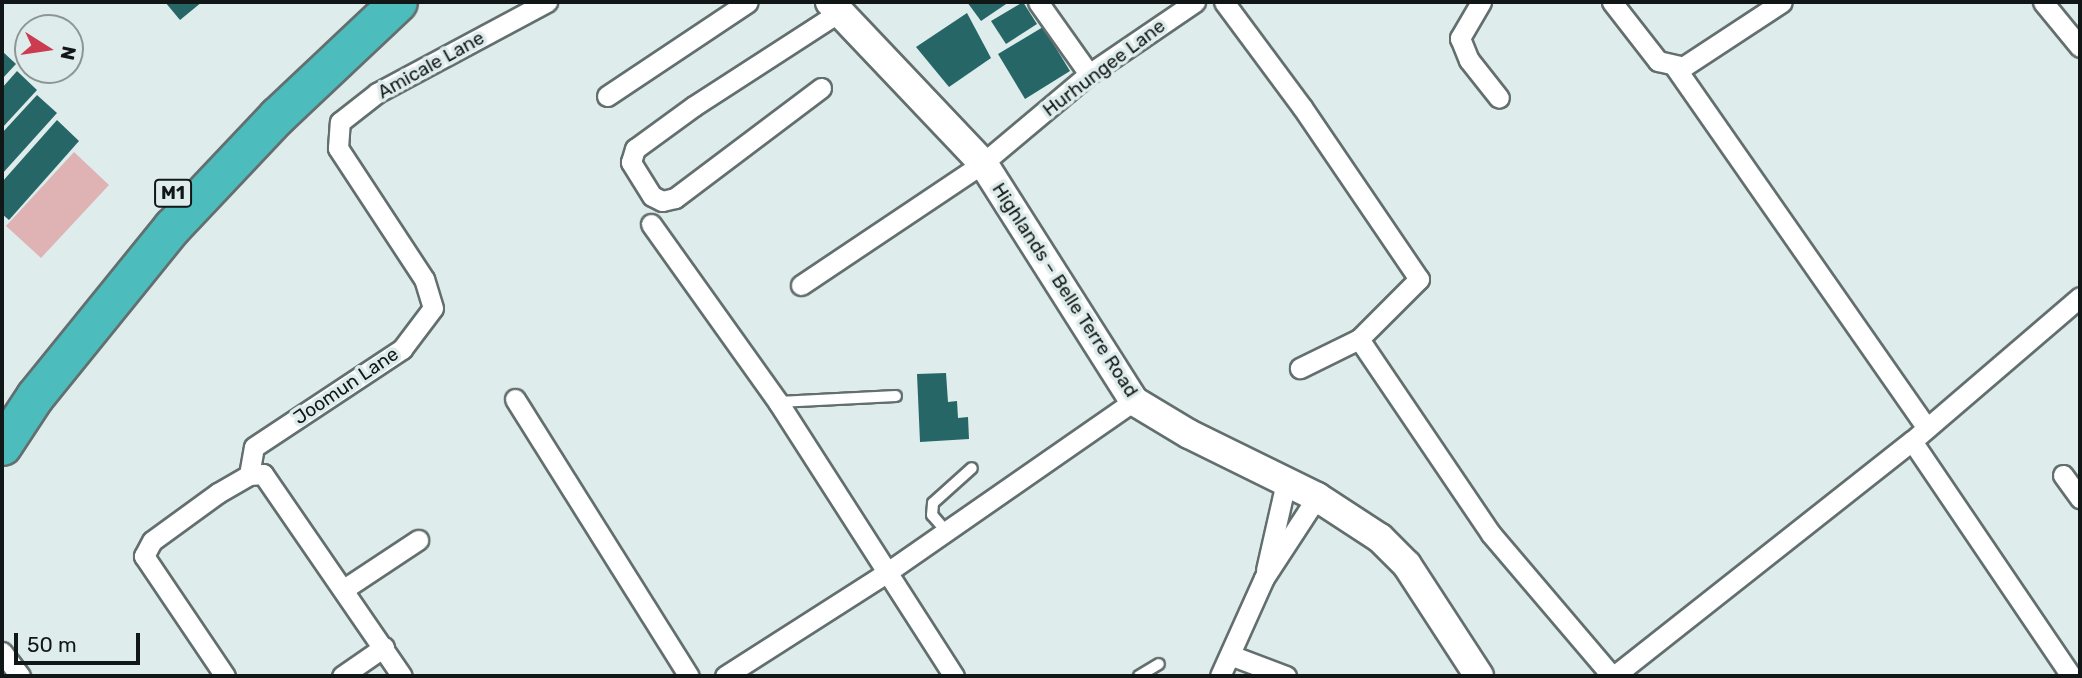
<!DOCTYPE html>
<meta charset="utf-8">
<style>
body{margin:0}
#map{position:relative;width:2082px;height:678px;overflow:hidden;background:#dfecec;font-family:Rubik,sans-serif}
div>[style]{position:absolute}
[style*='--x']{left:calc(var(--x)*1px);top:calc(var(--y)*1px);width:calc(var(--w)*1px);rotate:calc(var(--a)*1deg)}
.green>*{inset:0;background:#dfb3b3}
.building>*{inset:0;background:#266666}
.roads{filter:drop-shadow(2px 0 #636f6f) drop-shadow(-2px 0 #636f6f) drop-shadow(0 2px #636f6f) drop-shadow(0 -2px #636f6f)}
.lane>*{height:10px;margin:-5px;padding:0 5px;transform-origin:5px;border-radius:5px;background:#fff}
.street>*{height:19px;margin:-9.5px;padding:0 9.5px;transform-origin:9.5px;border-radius:9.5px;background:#fff}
.secondary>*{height:28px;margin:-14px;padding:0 14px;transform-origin:14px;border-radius:14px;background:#fff}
.highway>*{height:37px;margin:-18.5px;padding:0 18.5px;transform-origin:18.5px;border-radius:18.5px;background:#4dbcbd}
span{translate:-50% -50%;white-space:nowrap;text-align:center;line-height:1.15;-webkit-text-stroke:7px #dfecec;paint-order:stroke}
.shield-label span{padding:2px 5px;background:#dfecec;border:2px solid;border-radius:5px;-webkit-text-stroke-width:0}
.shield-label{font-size:18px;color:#111616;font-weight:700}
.street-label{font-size:19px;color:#111616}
.frame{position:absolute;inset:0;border:4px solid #111616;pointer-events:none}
.north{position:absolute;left:14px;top:14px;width:70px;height:70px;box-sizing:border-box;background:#dfecec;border:2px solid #8d9696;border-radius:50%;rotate:102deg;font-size:19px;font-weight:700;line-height:28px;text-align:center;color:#111616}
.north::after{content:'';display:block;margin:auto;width:24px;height:32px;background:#cc3c50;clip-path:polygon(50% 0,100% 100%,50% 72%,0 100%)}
.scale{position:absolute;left:14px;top:633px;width:126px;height:32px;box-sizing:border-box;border:4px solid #111616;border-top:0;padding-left:9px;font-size:21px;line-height:24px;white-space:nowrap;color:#111616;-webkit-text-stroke:5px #dfecec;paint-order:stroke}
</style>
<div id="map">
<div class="green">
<div style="clip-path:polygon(74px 152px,109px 185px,41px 258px,6px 226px)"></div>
</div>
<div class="building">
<div style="clip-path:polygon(165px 2px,202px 2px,180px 20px)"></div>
<div style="clip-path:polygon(967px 2px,1009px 2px,981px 21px)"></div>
<div style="clip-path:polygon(1023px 2px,1037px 24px,1006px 44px,991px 21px)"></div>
<div style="clip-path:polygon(967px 13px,991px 58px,949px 87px,916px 47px)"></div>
<div style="clip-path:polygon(1043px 27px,1070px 71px,1025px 99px,998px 54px)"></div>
<div style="clip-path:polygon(2px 51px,16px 64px,2px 79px)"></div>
<div style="clip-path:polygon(17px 71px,37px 90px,2px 128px,2px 88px)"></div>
<div style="clip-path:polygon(37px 95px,57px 113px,2px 174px,2px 133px)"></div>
<div style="clip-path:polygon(57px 120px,79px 141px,9px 220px,2px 214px,2px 182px)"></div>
<div style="clip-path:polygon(946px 373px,948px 402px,957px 401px,958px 418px,968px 417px,969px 439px,920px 442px,917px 374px)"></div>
</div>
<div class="roads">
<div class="lane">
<div style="--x:779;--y:402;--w:117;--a:-2.9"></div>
<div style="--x:946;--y:531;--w:21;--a:-131"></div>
<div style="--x:932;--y:515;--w:12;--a:-85"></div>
<div style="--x:933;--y:503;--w:52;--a:-41.9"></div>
<div style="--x:1139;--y:676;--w:23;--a:-31"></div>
</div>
<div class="street">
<div style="--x:1038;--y:2;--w:88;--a:54.7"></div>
<div style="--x:1224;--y:2;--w:131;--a:53.4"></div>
<div style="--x:1302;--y:107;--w:208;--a:55.8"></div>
<div style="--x:1419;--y:279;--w:85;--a:135"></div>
<div style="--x:1359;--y:339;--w:66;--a:153.8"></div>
<div style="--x:1481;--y:2;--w:42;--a:120.3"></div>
<div style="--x:1460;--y:38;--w:24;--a:68"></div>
<div style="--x:1469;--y:60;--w:48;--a:51.7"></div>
<div style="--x:1612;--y:2;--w:75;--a:52.1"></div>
<div style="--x:1658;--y:61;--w:26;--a:13"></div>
<div style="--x:1683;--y:67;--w:118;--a:-33.3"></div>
<div style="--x:2043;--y:2;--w:58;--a:50.6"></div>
<div style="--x:1675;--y:67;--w:440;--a:55.1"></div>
<div style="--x:821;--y:88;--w:183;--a:143"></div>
<div style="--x:675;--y:198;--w:13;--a:167"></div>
<div style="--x:662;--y:201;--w:11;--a:-153"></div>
<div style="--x:652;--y:196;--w:40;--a:-122"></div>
<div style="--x:631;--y:162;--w:14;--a:-73"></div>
<div style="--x:635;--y:149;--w:73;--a:-36.1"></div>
<div style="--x:694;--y:106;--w:171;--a:-32.9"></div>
<div style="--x:607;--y:96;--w:169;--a:-33.7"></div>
<div style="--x:651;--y:224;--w:219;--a:54.5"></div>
<div style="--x:778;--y:402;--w:326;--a:57.3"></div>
<div style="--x:801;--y:285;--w:219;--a:-33.8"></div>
<div style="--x:983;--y:163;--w:138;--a:-40"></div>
<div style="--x:1089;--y:74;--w:128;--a:-34.2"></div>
<div style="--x:1359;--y:339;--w:235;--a:55.9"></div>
<div style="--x:1491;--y:534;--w:187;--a:49.6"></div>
<div style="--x:515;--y:399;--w:327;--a:57.9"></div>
<div style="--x:1912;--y:441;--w:284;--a:55.9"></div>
<div style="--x:249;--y:475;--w:28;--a:-80"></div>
<div style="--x:254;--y:447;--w:178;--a:-33.5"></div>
<div style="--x:402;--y:349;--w:51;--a:-52.9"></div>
<div style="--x:433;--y:308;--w:30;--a:-107"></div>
<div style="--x:424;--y:279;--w:157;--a:-123.3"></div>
<div style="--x:338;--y:148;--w:26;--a:-86"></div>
<div style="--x:340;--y:122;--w:47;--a:-38.1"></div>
<div style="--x:377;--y:93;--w:193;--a:-28.2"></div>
<div style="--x:2063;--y:475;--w:29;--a:54"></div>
<div style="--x:1266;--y:570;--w:90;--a:-77.2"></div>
<div style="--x:344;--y:589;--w:89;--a:-33.5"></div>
<div style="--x:2;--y:652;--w:30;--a:53"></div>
<div style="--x:1230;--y:655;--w:60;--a:20.6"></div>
<div style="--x:225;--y:676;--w:145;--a:-124"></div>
<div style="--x:144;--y:556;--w:17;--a:-62"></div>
<div style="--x:152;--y:541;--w:82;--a:-36"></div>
<div style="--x:218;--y:493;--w:36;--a:-30"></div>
<div style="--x:249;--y:475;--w:14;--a:-4"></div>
<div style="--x:263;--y:474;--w:245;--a:55.5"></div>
<div style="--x:342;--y:676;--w:51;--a:-34.6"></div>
<div style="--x:725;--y:676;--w:195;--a:-32.6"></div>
<div style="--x:889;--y:571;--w:298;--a:-34.8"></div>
<div style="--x:1220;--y:676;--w:107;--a:-65.8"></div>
<div style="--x:1264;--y:578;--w:97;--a:-56.8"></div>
<div style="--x:1614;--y:676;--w:380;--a:-38.3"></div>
<div style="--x:1912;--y:441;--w:221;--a:-40.6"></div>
</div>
<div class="secondary">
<div style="--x:830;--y:2;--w:222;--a:46.5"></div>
<div style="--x:983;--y:163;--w:282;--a:57.6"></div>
<div style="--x:1134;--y:401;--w:64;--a:31"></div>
<div style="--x:1189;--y:434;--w:143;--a:26.2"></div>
<div style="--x:1317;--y:497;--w:75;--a:33.1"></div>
<div style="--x:1380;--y:538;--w:38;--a:45"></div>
<div style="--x:1407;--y:565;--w:132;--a:57"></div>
</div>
<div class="highway">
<div style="--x:2;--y:446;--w:60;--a:-56.6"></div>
<div style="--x:35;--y:396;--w:218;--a:-51"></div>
<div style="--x:172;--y:227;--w:153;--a:-46.6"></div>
<div style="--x:277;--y:116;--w:166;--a:-43.3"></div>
</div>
</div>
<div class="shield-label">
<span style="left:173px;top:193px">M1</span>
</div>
<div class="street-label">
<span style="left:431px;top:65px;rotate:-29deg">Amicale Lane</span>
<span style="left:1104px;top:68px;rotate:-37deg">Hurhungee Lane</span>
<span style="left:1065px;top:290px;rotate:57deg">Highlands – Belle Terre Road</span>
<span style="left:346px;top:386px;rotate:-34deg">Joomun Lane</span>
</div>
<div class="frame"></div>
<div class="north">N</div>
<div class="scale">50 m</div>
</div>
